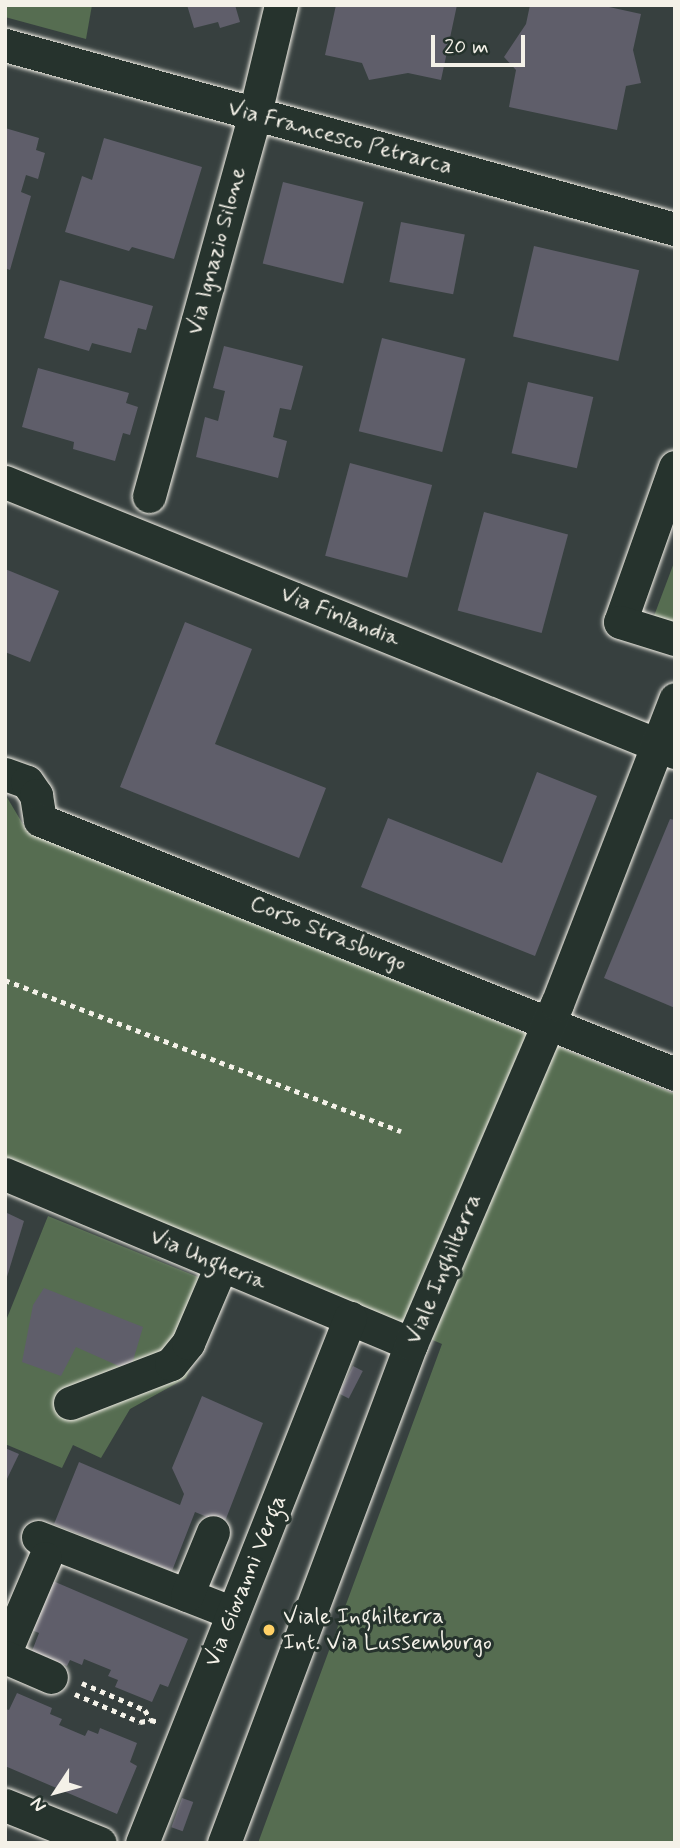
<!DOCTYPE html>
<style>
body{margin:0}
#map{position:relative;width:680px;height:1848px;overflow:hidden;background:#37403f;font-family:Mynerve,sans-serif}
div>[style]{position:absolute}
.green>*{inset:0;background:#566d51}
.building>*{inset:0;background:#5f5e6a;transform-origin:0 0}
.path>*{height:4.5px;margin-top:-2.25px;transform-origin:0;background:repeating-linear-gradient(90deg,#f4f1e8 0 5px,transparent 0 10px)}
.roads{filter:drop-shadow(0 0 2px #f4f1e8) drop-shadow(0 0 2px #f4f1e8)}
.minor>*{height:33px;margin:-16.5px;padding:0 16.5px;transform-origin:16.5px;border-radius:16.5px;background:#26332d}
.dots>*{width:19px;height:19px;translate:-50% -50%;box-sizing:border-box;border:4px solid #26332d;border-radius:50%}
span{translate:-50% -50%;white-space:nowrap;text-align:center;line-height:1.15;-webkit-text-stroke:6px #26332d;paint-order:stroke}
.street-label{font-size:23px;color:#f4f1e8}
.poi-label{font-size:23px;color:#f4f1e8}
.left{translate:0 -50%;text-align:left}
.frame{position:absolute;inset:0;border:7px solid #f4f1e8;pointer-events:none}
.north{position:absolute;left:21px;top:1757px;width:70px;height:70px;-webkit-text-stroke:5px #26332d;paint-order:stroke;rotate:234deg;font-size:19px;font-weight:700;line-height:28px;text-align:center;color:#f4f1e8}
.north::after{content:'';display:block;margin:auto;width:24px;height:32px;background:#f4f1e8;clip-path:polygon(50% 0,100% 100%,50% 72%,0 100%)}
.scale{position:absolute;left:431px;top:35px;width:94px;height:32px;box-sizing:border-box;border:4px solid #f4f1e8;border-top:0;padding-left:9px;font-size:21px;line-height:24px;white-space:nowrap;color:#f4f1e8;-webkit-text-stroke:5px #26332d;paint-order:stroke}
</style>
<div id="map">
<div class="green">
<div style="clip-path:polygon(5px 5px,92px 5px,86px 39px,5px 17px)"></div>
<div style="clip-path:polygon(675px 560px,675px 624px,654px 616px)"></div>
<div style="clip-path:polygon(5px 794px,27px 831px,675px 1094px,675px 1843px,258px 1843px,442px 1344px,5px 1159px)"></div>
<div style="clip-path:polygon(48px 1216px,225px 1288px,186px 1378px,130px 1409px,101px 1458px,73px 1445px,62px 1468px,5px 1444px,5px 1323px)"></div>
</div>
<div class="building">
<div style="clip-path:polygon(187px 5px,235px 5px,240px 22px,220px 28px,218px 22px,194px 28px)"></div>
<div style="clip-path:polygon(336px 5px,457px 5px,441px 80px,408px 73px,369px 80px,362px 63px,325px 55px)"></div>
<div style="clip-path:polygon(530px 5px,600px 5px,641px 14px,633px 50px,641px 83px,626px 86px,617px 130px,509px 107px,516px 70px,504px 57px,526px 24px)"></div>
<div style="clip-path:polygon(5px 128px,39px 138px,36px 150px,45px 153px,38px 179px,26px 175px,21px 192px,31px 196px,10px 270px,5px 268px)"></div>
<div style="clip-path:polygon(104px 138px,202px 167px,174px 259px,132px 247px,129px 251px,65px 232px,82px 176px,92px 180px)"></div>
<div style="left:283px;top:182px;width:83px;height:84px;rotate:14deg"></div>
<div style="left:401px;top:222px;width:65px;height:61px;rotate:11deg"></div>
<div style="left:534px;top:246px;width:108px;height:93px;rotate:13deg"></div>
<div style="clip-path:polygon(60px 280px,153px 306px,146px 330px,138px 328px,131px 353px,92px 343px,89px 351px,44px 338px)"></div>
<div style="left:382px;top:338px;width:86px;height:96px;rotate:14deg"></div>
<div style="clip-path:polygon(224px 346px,303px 366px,291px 410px,280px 408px,273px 437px,287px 441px,278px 478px,196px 457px,205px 417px,218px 421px,225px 391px,213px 388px)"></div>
<div style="clip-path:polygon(38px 368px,129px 393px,126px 403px,138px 407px,130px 435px,123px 433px,115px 461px,73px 449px,74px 442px,22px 427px)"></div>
<div style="left:528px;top:382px;width:67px;height:73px;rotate:13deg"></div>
<div style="left:350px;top:463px;width:85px;height:96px;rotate:15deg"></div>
<div style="left:484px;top:512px;width:87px;height:102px;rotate:15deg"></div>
<div style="clip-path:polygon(5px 569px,59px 591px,30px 662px,5px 652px)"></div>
<div style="clip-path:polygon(185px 622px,252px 649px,215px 744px,326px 788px,299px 858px,120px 787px)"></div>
<div style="clip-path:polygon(537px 772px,597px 796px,535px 956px,361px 887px,388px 818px,502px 863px)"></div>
<div style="clip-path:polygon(670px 819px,675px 820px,675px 1008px,604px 978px)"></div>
<div style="clip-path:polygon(5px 1212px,24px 1221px,6px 1280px,5px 1280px)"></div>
<div style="clip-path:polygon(44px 1288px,143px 1327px,130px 1371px,76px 1347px,61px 1376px,22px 1362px,33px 1305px)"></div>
<div style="left:353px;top:1366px;width:11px;height:31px;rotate:27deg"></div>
<div style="clip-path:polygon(202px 1396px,263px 1423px,224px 1524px,195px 1512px,172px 1571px,54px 1524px,79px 1462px,180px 1505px,184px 1494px,172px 1468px)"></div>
<div style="clip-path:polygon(5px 1448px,19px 1454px,5px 1483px)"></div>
<div style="clip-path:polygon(53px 1581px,188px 1639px,168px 1687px,160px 1684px,152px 1702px,115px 1687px,118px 1680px,108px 1676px,111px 1670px,84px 1659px,82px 1665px,70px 1660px,67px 1666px,32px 1651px,39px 1633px,32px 1630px)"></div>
<div style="clip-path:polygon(17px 1693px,52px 1708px,50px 1714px,62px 1719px,59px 1725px,85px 1736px,88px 1730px,98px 1734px,100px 1728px,137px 1743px,130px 1762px,137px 1766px,117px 1814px,5px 1766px,5px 1709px,9px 1710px)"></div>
<div style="left:182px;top:1798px;width:12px;height:31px;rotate:20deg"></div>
</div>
<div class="path">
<div style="left:5px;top:980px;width:424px;rotate:20.9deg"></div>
<div style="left:82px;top:1683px;width:69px;rotate:23.2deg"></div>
<div style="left:145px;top:1710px;width:12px;rotate:59deg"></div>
<div style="left:75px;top:1694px;width:71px;rotate:23.3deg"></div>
<div style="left:140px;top:1722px;width:11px;rotate:-10deg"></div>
<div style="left:151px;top:1720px;width:7px;rotate:16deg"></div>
</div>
<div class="roads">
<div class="minor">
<div style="left:5px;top:45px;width:695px;rotate:15.36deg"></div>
<div style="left:675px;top:467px;width:164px;rotate:109.5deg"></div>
<div style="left:620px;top:622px;width:58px;rotate:17.2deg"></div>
<div style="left:5px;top:482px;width:722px;rotate:21.95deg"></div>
<div style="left:149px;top:496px;width:402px;rotate:-74.5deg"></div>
<div style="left:256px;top:109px;width:107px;rotate:-76.5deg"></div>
<div style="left:5px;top:774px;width:23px;rotate:20deg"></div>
<div style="left:27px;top:782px;width:16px;rotate:55deg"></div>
<div style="left:36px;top:795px;width:25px;rotate:81deg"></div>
<div style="left:40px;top:820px;width:684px;rotate:21.8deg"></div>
<div style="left:5px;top:1174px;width:440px;rotate:22.7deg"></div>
<div style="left:70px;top:1403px;width:108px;rotate:-21.1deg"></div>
<div style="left:171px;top:1364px;width:27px;rotate:-51deg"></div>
<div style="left:188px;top:1343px;width:84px;rotate:-66.8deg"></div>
<div style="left:38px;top:1537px;width:209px;rotate:21.3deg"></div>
<div style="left:187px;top:1595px;width:68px;rotate:-67.6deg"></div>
<div style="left:5px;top:1652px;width:102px;rotate:-66.9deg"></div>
<div style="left:5px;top:1657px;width:50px;rotate:23.5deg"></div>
<div style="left:5px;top:1805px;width:102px;rotate:21.8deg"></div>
<div style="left:142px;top:1843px;width:565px;rotate:-68.39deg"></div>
<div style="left:224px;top:1843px;width:533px;rotate:-69.46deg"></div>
<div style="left:411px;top:1344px;width:370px;rotate:-66.8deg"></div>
<div style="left:557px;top:1004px;width:327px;rotate:-68.8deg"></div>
</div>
</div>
<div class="dots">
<div style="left:269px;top:1630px;background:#ffd166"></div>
</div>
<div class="street-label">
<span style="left:340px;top:138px;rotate:15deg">Via Francesco Petrarca</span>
<span style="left:217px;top:251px;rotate:-75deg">Via Ignazio Silone</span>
<span style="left:340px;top:617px;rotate:22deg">Via Finlandia</span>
<span style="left:328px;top:934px;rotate:22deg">Corso Strasburgo</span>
<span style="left:208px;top:1260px;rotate:23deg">Via Ungheria</span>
<span style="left:444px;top:1269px;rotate:-67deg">Viale Inghilterra</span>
<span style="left:246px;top:1581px;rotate:-68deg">Via Giovanni Verga</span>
</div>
<div class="poi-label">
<span class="left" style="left:283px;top:1630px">Viale Inghilterra<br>Int. Via Lussemburgo</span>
</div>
<div class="frame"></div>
<div class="north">N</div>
<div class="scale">20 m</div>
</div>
